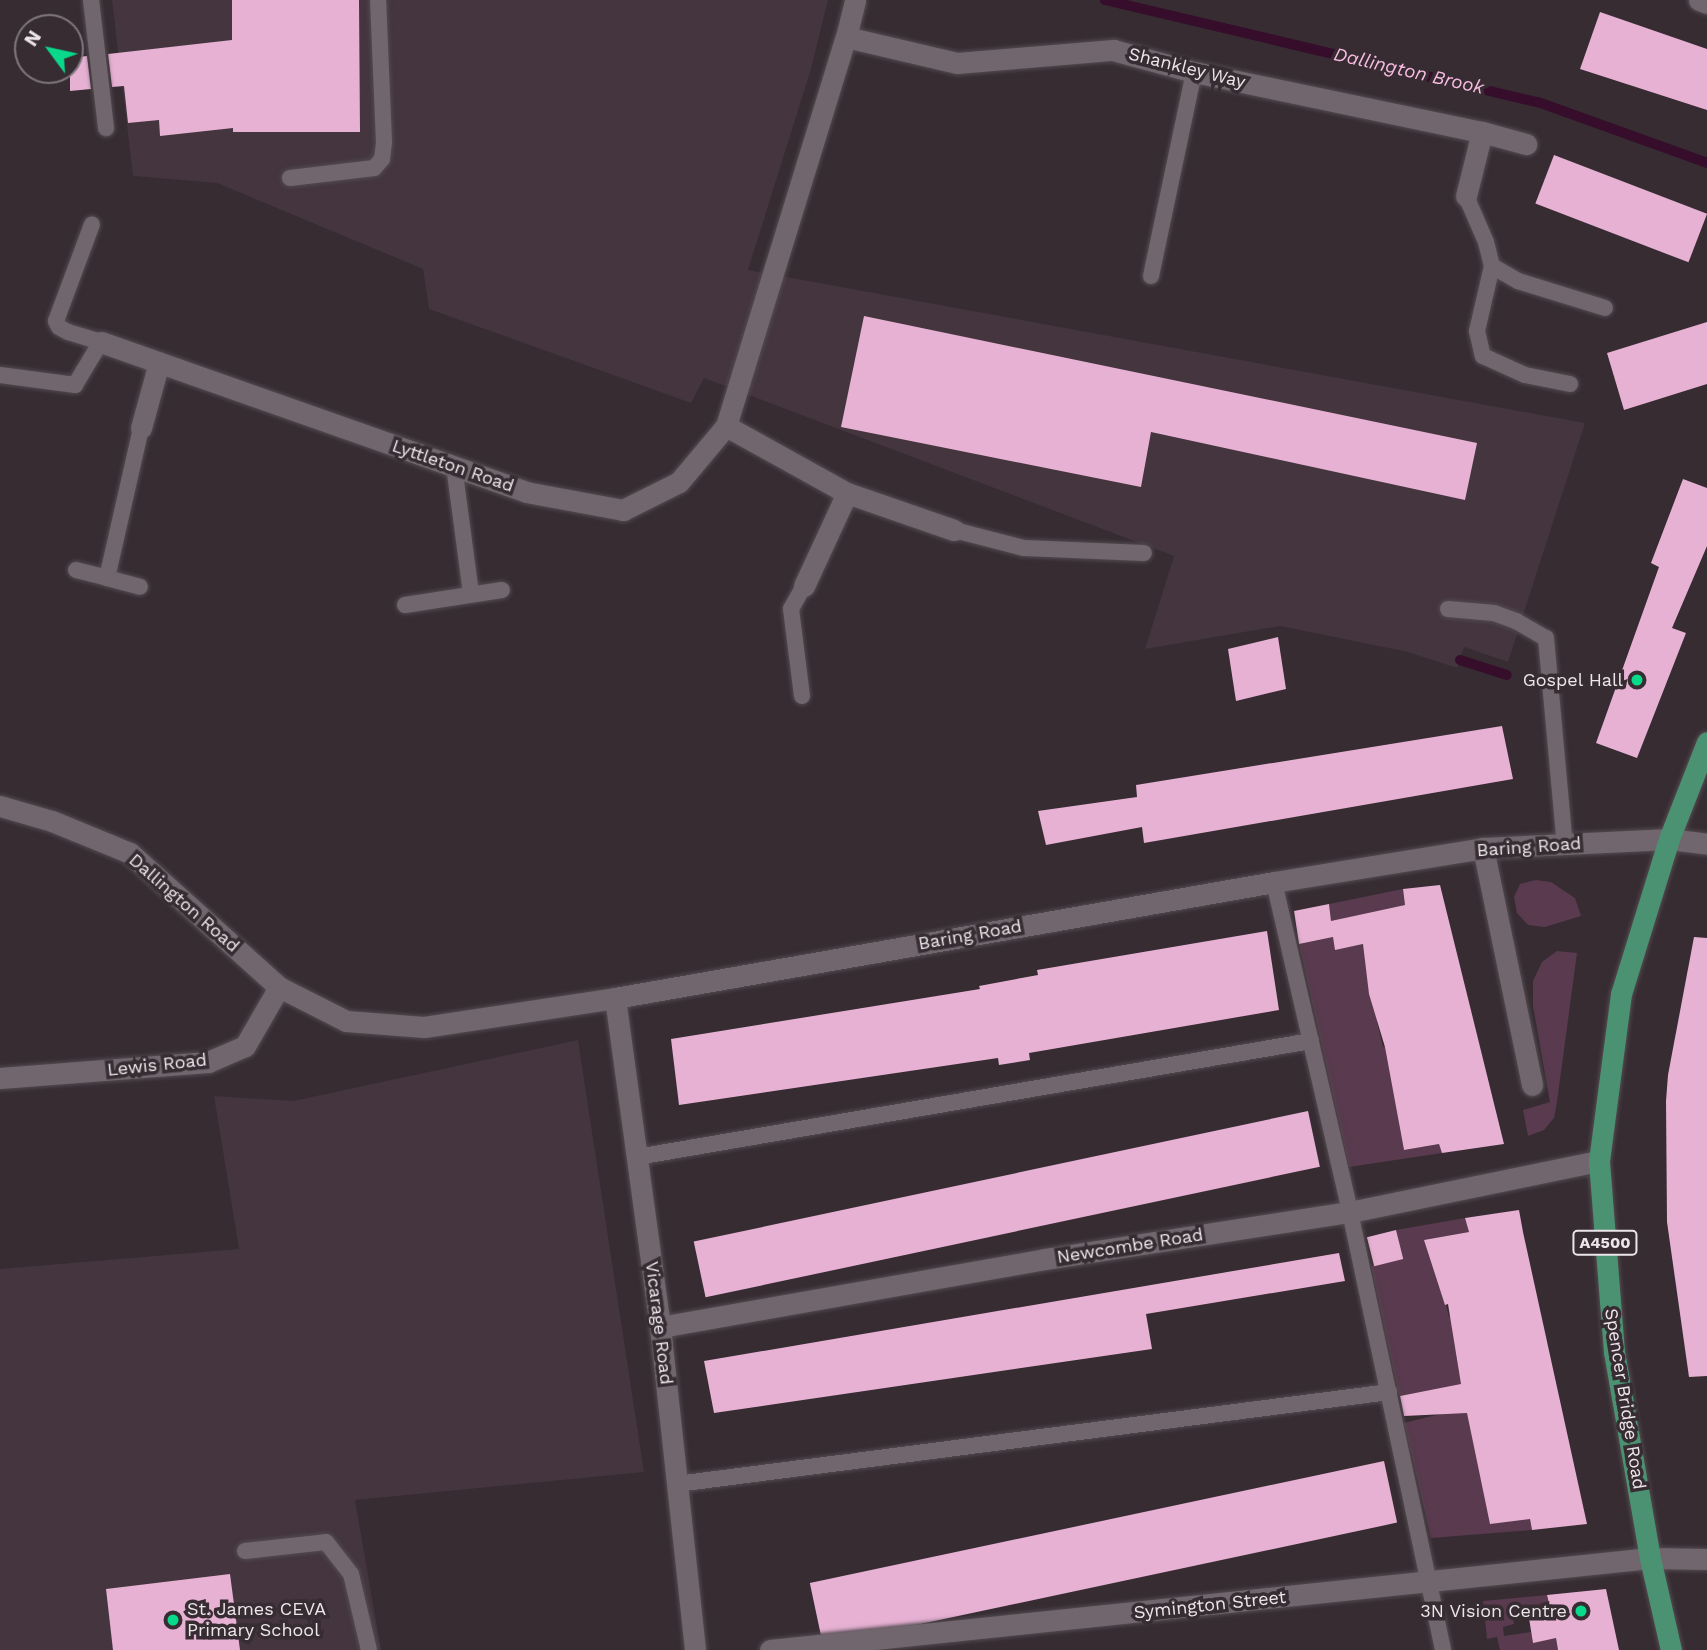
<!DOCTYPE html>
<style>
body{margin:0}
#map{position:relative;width:1707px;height:1650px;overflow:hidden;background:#362c32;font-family:"Work Sans",sans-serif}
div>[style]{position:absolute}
.built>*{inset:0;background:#44353e}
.green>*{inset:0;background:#593a4e}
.stream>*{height:10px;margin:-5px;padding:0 5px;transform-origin:5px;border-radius:5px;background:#360d2a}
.building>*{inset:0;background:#e7b1d4;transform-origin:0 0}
.roads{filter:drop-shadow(0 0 2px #534b50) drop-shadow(0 0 2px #534b50)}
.service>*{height:16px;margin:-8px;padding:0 8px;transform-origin:8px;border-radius:8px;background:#71666d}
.minor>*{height:21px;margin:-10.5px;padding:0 10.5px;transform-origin:10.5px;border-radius:10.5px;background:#71666d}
.primary>*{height:21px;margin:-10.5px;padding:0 10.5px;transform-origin:10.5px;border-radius:10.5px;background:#4b9272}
.dots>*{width:19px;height:19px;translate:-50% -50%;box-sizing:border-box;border:4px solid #362c32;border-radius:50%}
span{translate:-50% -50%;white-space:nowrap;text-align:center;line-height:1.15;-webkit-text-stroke:7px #362c32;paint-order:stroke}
.shield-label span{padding:2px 5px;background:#362c32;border:2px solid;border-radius:5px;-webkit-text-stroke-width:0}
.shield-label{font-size:16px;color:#ece6ea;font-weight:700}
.street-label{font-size:18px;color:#ece6ea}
.poi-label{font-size:18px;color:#ece6ea}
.right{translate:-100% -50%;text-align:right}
.left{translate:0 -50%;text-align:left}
.water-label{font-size:19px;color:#f7bae1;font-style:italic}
.north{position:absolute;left:14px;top:14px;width:70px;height:70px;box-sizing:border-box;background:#362c32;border:2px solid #7f767c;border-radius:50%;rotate:303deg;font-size:19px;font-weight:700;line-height:28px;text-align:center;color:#ece6ea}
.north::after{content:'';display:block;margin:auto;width:24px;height:32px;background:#08d98b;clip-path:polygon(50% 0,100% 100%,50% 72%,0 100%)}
</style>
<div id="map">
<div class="built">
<div style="clip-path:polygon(112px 0,828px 0,811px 69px,748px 270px,1585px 423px,1508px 662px,1464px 647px,1457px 668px,1408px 652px,1280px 626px,1145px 649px,1174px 556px,704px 378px,691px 403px,429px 309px,423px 269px,217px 183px,133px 176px)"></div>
<div style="clip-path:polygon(578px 1040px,644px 1472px,355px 1500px,381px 1650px,0 1650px,0 1269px,239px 1249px,214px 1096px,293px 1101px)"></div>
</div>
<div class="green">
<div style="clip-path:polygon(1536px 880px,1551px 882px,1575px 898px,1581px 916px,1545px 927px,1528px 925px,1517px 913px,1514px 897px,1520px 884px)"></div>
<div style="clip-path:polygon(1403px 889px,1405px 905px,1346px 918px,1336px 949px,1411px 936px,1377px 1022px,1383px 1047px,1431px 1037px,1434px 1116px,1399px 1124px,1404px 1150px,1439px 1144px,1442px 1153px,1349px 1167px,1299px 944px,1333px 937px,1329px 904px)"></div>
<div style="clip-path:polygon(1557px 951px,1577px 953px,1557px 1102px,1554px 1118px,1544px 1130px,1528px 1136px,1523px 1110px,1550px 1102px,1533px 1006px,1533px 981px,1542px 962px)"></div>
<div style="clip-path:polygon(1465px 1218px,1469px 1232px,1430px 1239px,1449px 1317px,1485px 1310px,1532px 1530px,1431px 1538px,1404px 1423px,1440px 1414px,1433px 1390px,1399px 1396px,1371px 1266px,1402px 1259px,1396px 1230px)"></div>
<div style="clip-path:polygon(1547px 1595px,1550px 1608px,1513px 1615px,1514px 1624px,1503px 1627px,1504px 1636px,1531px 1632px,1533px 1642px,1556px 1638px,1558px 1650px,1500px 1650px,1497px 1637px,1487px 1639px,1483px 1601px)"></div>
</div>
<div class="stream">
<div style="left:1105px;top:0;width:445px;rotate:13.3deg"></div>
<div style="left:1538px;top:102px;width:180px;rotate:19.8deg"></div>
<div style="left:1460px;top:660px;width:49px;rotate:17.7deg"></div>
</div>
<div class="building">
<div style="clip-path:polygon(232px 0,359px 0,360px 132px,233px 132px,233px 128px,160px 136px,159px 120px,128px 123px,124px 86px,112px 87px,108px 54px,232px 40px)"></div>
<div style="clip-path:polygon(1600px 12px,1707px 49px,1707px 110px,1580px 69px)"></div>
<div style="clip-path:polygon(87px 56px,91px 89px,70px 91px,70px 58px)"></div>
<div style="left:1554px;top:155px;width:164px;height:52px;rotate:21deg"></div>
<div style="clip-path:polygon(864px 316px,1477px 443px,1465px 500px,1151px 432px,1141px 487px,841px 427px)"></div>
<div style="clip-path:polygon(1707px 322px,1707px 384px,1624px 410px,1607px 353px)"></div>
<div style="clip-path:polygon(1683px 479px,1707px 488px,1707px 546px,1672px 628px,1686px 633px,1637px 758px,1596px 743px,1659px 567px,1651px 563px)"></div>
<div style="clip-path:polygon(1278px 637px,1286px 689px,1236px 701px,1228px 649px)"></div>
<div style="clip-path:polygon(1502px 726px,1513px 779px,1144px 843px,1142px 827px,1046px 845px,1038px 811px,1137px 797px,1136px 785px)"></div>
<div style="clip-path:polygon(1440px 885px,1504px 1144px,1442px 1153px,1439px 1144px,1404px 1150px,1385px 1047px,1369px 994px,1363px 944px,1335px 950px,1333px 937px,1299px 944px,1294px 911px,1329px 904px,1331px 921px,1405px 905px,1403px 889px)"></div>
<div style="clip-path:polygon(1267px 931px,1279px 1010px,1029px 1053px,1030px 1060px,999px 1065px,998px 1058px,679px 1105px,671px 1039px,980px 989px,979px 986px,1038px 975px,1037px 970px)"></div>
<div style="clip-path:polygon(1694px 937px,1707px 938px,1707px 1376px,1689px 1377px,1667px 1222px,1666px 1101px,1668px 1075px)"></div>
<div style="left:1308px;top:1111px;width:57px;height:628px;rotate:78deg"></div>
<div style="clip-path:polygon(1519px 1210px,1523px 1232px,1587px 1524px,1532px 1530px,1530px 1519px,1490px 1524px,1467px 1413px,1404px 1416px,1400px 1396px,1461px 1384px,1448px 1304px,1445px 1305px,1424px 1240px,1469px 1232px,1465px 1218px)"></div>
<div style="left:1396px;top:1230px;width:30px;height:30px;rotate:76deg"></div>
<div style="clip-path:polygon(1339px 1253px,1345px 1281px,1146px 1314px,1152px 1349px,714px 1413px,704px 1361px)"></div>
<div style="left:1384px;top:1461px;width:63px;height:587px;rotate:78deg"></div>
<div style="clip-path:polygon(230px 1574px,240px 1650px,113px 1650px,106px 1589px)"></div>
<div style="clip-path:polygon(1606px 1589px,1619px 1650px,1558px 1650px,1556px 1638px,1533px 1643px,1528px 1612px,1550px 1608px,1547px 1595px)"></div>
</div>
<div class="roads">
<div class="service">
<div style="left:91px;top:0;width:129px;rotate:83.3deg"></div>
<div style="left:290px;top:178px;width:85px;rotate:-6.8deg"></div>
<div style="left:374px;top:168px;width:12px;rotate:-48deg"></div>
<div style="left:382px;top:159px;width:17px;rotate:-83deg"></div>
<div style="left:384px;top:142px;width:142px;rotate:-92.4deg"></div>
<div style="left:1466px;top:196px;width:50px;rotate:66.5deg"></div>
<div style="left:1486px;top:242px;width:25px;rotate:76deg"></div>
<div style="left:1492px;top:266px;width:30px;rotate:30deg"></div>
<div style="left:1518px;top:281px;width:91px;rotate:17.2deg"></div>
<div style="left:1492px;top:266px;width:67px;rotate:103deg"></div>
<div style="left:1477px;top:331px;width:26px;rotate:77deg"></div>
<div style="left:1483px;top:356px;width:46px;rotate:24.3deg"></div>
<div style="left:1525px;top:375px;width:46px;rotate:11.3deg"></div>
<div style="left:1151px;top:276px;width:208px;rotate:-78.1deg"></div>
<div style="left:0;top:375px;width:76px;rotate:7.6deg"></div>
<div style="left:75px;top:385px;width:17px;rotate:-59deg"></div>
<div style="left:84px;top:370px;width:33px;rotate:-59deg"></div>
<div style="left:101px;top:342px;width:34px;rotate:-163deg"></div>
<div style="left:68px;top:332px;width:10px;rotate:-151deg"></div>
<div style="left:59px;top:327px;width:7px;rotate:-117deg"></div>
<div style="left:56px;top:321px;width:103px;rotate:-69.6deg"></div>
<div style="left:454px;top:466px;width:129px;rotate:82.4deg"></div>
<div style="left:954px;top:530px;width:72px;rotate:14.4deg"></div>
<div style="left:1024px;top:548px;width:120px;rotate:2.4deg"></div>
<div style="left:76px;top:570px;width:32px;rotate:14deg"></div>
<div style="left:107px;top:578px;width:154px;rotate:-77.2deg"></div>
<div style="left:107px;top:578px;width:34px;rotate:15deg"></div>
<div style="left:405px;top:605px;width:98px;rotate:-8.8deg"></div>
<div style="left:1448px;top:609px;width:46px;rotate:5deg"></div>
<div style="left:1494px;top:613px;width:23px;rotate:20deg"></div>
<div style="left:1516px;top:621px;width:34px;rotate:30deg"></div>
<div style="left:1546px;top:638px;width:208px;rotate:84.8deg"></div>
<div style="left:802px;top:696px;width:88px;rotate:-97.2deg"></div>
<div style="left:791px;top:609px;width:26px;rotate:-61deg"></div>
<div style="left:1274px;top:882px;width:339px;rotate:77deg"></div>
<div style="left:1350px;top:1212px;width:448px;rotate:78deg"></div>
<div style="left:637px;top:1157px;width:684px;rotate:-9.77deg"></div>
<div style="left:677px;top:1484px;width:718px;rotate:-7.36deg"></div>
<div style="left:245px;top:1551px;width:81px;rotate:-6.3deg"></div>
<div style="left:326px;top:1542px;width:41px;rotate:52deg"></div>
<div style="left:351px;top:1574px;width:78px;rotate:76.7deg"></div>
</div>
<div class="minor">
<div style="left:1699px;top:0;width:9px;rotate:21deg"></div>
<div style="left:846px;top:37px;width:114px;rotate:13.2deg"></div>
<div style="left:957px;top:63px;width:157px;rotate:-4.8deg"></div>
<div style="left:1113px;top:50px;width:84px;rotate:15.2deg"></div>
<div style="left:1194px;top:72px;width:294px;rotate:11.8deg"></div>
<div style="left:1482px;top:132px;width:46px;rotate:15.3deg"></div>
<div style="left:1466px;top:196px;width:66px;rotate:-76deg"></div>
<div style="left:101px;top:342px;width:451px;rotate:19.4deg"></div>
<div style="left:526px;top:492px;width:99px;rotate:10.5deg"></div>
<div style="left:623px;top:510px;width:63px;rotate:-26.6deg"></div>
<div style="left:679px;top:482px;width:73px;rotate:-50deg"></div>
<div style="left:726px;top:426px;width:407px;rotate:-72.9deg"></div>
<div style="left:846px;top:37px;width:38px;rotate:-76deg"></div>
<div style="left:726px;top:426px;width:138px;rotate:29deg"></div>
<div style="left:847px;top:493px;width:113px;rotate:19.1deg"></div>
<div style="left:141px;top:428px;width:68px;rotate:-74.7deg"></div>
<div style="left:804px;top:586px;width:102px;rotate:-65.2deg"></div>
<div style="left:0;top:806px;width:54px;rotate:16.1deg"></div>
<div style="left:52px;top:821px;width:84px;rotate:22.3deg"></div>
<div style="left:130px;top:853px;width:200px;rotate:42deg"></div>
<div style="left:279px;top:987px;width:75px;rotate:26.9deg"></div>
<div style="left:346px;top:1021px;width:78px;rotate:4.4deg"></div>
<div style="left:424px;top:1027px;width:193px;rotate:-8.6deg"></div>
<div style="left:615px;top:998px;width:669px;rotate:-9.98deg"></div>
<div style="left:1274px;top:882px;width:212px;rotate:-9.2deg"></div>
<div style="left:1483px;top:848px;width:186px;rotate:-2.8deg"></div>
<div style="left:1669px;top:839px;width:38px;rotate:7deg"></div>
<div style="left:1483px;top:848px;width:242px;rotate:78.3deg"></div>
<div style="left:615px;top:998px;width:332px;rotate:82.2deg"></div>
<div style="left:660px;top:1327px;width:325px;rotate:83.8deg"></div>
<div style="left:0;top:1078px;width:209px;rotate:-4.4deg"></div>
<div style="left:208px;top:1062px;width:40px;rotate:-23.4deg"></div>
<div style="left:245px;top:1046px;width:68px;rotate:-60deg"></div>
<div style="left:660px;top:1327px;width:391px;rotate:-10deg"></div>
<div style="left:1045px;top:1259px;width:309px;rotate:-8.8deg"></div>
<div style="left:1350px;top:1212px;width:254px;rotate:-11.6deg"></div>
<div style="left:770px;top:1650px;width:885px;rotate:-5.97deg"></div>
<div style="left:1650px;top:1558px;width:57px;rotate:1deg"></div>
</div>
<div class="primary">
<div style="left:1671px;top:1650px;width:94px;rotate:-102.9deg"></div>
<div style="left:1650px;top:1558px;width:209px;rotate:-99.9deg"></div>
<div style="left:1614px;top:1352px;width:192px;rotate:-94.5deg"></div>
<div style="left:1599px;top:1161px;width:168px;rotate:-82.5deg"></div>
<div style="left:1621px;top:994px;width:162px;rotate:-72.8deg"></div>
<div style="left:1669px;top:839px;width:104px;rotate:-68.6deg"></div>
</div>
</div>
<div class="dots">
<div style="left:1637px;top:680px;background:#08d98b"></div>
<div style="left:1581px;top:1611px;background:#08d98b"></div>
<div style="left:173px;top:1620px;background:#08d98b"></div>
</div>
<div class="shield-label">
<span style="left:1605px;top:1243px">A4500</span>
</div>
<div class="street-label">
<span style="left:1187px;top:68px;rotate:14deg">Shankley Way</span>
<span style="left:453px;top:466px;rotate:19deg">Lyttleton Road</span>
<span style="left:1529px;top:847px;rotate:-4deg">Baring Road</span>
<span style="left:184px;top:903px;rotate:41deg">Dallington Road</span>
<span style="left:970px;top:935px;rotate:-10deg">Baring Road</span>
<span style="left:157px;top:1065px;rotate:-6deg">Lewis Road</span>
<span style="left:1130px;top:1246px;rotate:-9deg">Newcombe Road</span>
<span style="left:659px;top:1323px;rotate:83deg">Vicarage Road</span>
<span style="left:1625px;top:1399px;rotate:81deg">Spencer Bridge Road</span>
<span style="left:1210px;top:1605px;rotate:-6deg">Symington Street</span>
</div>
<div class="poi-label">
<span class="right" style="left:1623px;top:680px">Gospel Hall</span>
<span class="left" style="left:187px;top:1620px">St. James CEVA<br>Primary School</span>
<span class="right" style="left:1567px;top:1611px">3N Vision Centre</span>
</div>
<div class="water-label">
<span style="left:1409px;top:71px;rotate:13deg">Dallington Brook</span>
</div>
<div class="north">N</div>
</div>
